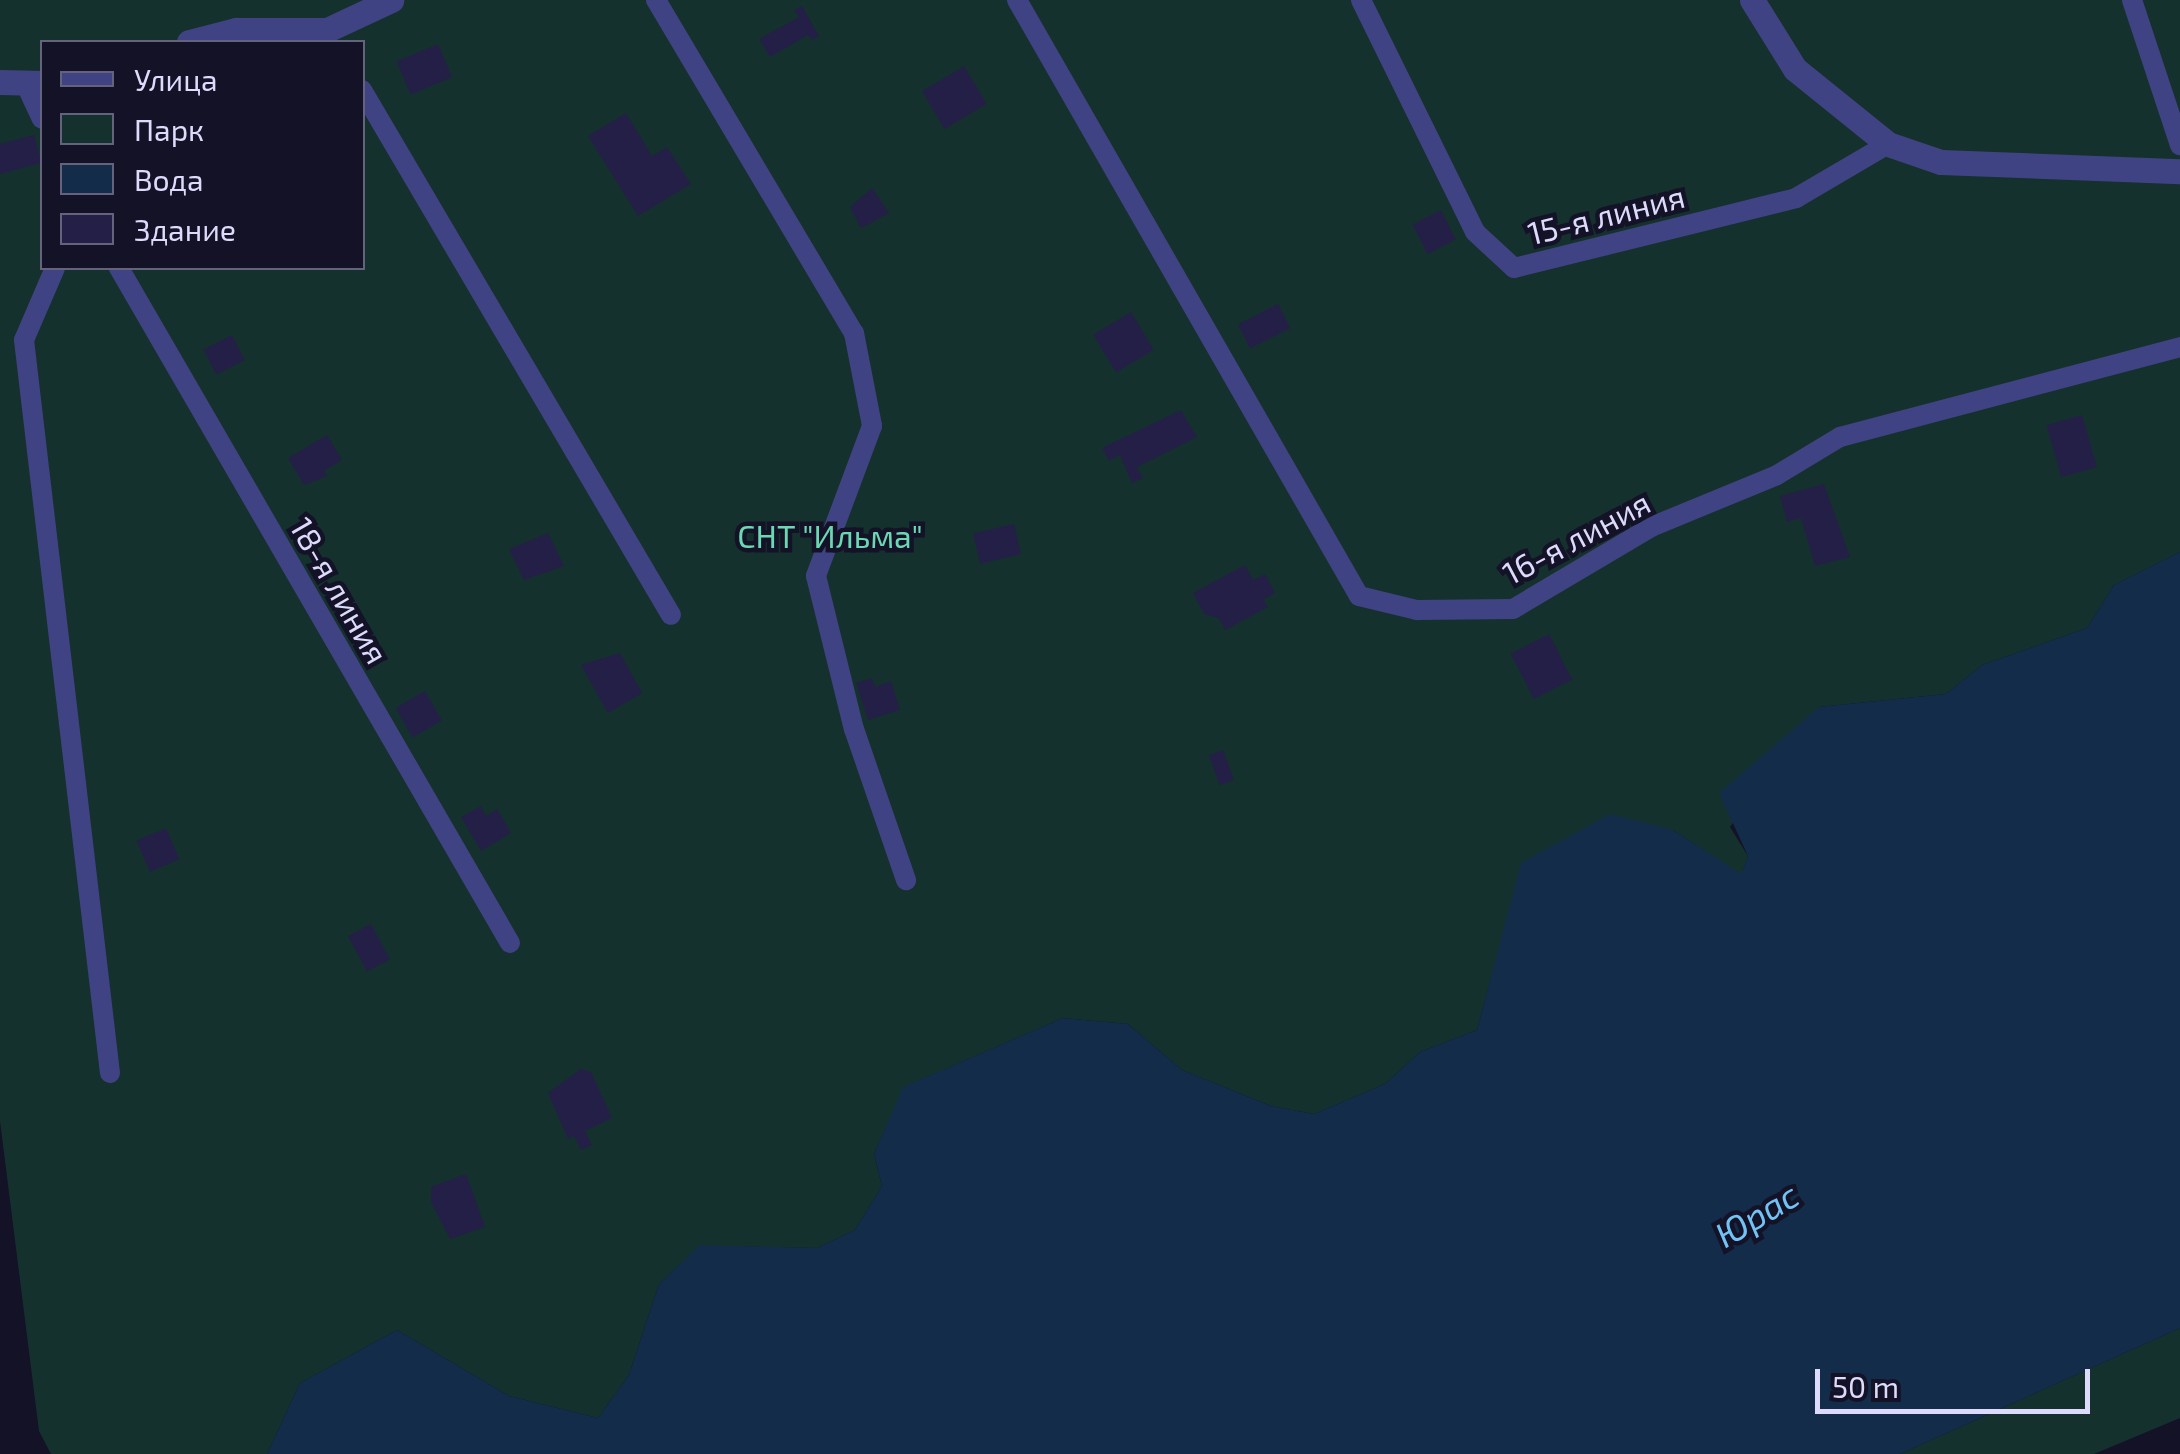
<!DOCTYPE html>
<meta charset="utf-8">
<style>
body{margin:0}
#map{position:relative;width:2180px;height:1454px;overflow:hidden;background:#141227;font-family:"Exo 2",sans-serif}
div>[style]{position:absolute}
.green>*{inset:0;background:#15312e}
.water>*{inset:0;background:#132c4a}
.building>*{inset:0;background:#241f47;transform-origin:0 0}
.lane>*{height:20px;margin:-10px;padding:0 10px;transform-origin:10px;border-radius:10px;background:#404383}
.street>*{height:25px;margin:-12.5px;padding:0 12.5px;transform-origin:12.5px;border-radius:12.5px;background:#404383}
span{translate:-50% -50%;white-space:nowrap;text-align:center;line-height:1.15;-webkit-text-stroke:9px #141227;paint-order:stroke}
.street-label{font-size:32px;color:#dcdbfc}
.park-label{font-size:32px;color:#6bd8b4}
.water-label{font-size:35px;color:#71c2f5;font-style:italic}
.legend{position:absolute;left:40px;top:40px;width:325px;height:230px;box-sizing:border-box;background:#141227;border:2px solid #64627c;margin:0;padding:12px 18px;list-style:none;font-size:30px;color:#dcdbfc}
.legend li{display:flex;align-items:center;gap:20px;height:50px}
.legend b{width:50px;border:2px solid #64627c}
.scale{position:absolute;left:1815px;top:1369px;width:275px;height:45px;box-sizing:border-box;border:5px solid #dcdbfc;border-top:0;padding-left:12px;font-size:30px;line-height:35px;white-space:nowrap;color:#dcdbfc;-webkit-text-stroke:8px #141227;paint-order:stroke}
</style>
<div id="map">
<div class="green">
<div style="clip-path:polygon(evenodd,0 0,2180px 0,2180px 552px,2114px 585px,2087px 628px,1982px 665px,1946px 694px,1819px 707px,1730px 827px,1748px 856px,1741px 875px,1673px 830px,1522px 863px,1477px 1030px,1420px 1052px,1385px 1084px,1314px 1114px,1271px 1106px,1182px 1070px,1128px 1024px,1063px 1018px,904px 1087px,874px 1154px,882px 1186px,855px 1230px,817px 1248px,700px 1246px,659px 1284px,629px 1375px,598px 1418px,509px 1396px,397px 1330px,300px 1383px,267px 1454px,51px 1454px,39px 1431px,0 1121px,0 0,42px 42px,362px 42px,362px 268px,42px 268px,42px 42px)"></div>
<div style="clip-path:polygon(2180px 1328px,2180px 1418px,2094px 1454px,1900px 1454px)"></div>
</div>
<div class="water">
<div style="clip-path:polygon(2180px 552px,2180px 1328px,1900px 1454px,267px 1454px,300px 1383px,397px 1330px,509px 1396px,598px 1418px,629px 1375px,659px 1284px,700px 1245px,817px 1248px,855px 1230px,882px 1186px,874px 1154px,903px 1087px,1063px 1018px,1128px 1024px,1182px 1070px,1271px 1106px,1314px 1114px,1385px 1084px,1420px 1052px,1477px 1030px,1521px 863px,1610px 814px,1673px 830px,1741px 874px,1748px 856px,1719px 793px,1819px 707px,1946px 694px,1982px 665px,2087px 628px,2114px 585px)"></div>
</div>
<div class="building">
<div style="clip-path:polygon(802px 6px,819px 36px,812px 40px,808px 35px,770px 57px,759px 39px,799px 17px,794px 10px)"></div>
<div style="left:438px;top:44px;width:36px;height:45px;rotate:67deg"></div>
<div style="left:964px;top:66px;width:44px;height:49px;rotate:59deg"></div>
<div style="clip-path:polygon(626px 113px,652px 156px,667px 147px,691px 184px,638px 216px,588px 136px)"></div>
<div style="clip-path:polygon(34px 135px,41px 163px,0 174px,0 144px)"></div>
<div style="clip-path:polygon(872px 188px,889px 213px,861px 228px,850px 207px)"></div>
<div style="left:1441px;top:210px;width:33px;height:32px;rotate:63deg"></div>
<div style="left:1278px;top:304px;width:27px;height:45px;rotate:63deg"></div>
<div style="left:1131px;top:312px;width:44px;height:44px;rotate:59deg"></div>
<div style="left:232px;top:335px;width:28px;height:32px;rotate:63deg"></div>
<div style="clip-path:polygon(1181px 410px,1197px 437px,1137px 467px,1143px 478px,1132px 483px,1120px 455px,1109px 461px,1102px 448px)"></div>
<div style="left:2082px;top:415px;width:54px;height:37px;rotate:74deg"></div>
<div style="clip-path:polygon(327px 435px,342px 460px,324px 471px,327px 476px,304px 485px,288px 458px)"></div>
<div style="clip-path:polygon(1824px 484px,1850px 557px,1815px 566px,1801px 518px,1787px 522px,1780px 496px)"></div>
<div style="left:1014px;top:524px;width:31px;height:42px;rotate:77deg"></div>
<div style="clip-path:polygon(548px 533px,564px 566px,524px 580px,509px 549px)"></div>
<div style="clip-path:polygon(1245px 565px,1253px 580px,1265px 574px,1275px 593px,1263px 600px,1268px 607px,1225px 630px,1219px 618px,1204px 614px,1193px 593px)"></div>
<div style="left:1549px;top:634px;width:51px;height:43px;rotate:63deg"></div>
<div style="clip-path:polygon(620px 653px,642px 693px,608px 713px,581px 665px)"></div>
<div style="clip-path:polygon(872px 678px,875px 687px,891px 681px,900px 710px,868px 720px,856px 683px)"></div>
<div style="left:425px;top:691px;width:34px;height:34px;rotate:60deg"></div>
<div style="left:1223px;top:750px;width:32px;height:15px;rotate:70deg"></div>
<div style="clip-path:polygon(481px 806px,486px 816px,497px 809px,511px 833px,481px 851px,461px 817px)"></div>
<div style="left:166px;top:828px;width:34px;height:32px;rotate:67deg"></div>
<div style="left:371px;top:924px;width:40px;height:26px;rotate:62deg"></div>
<div style="clip-path:polygon(581px 1069px,591px 1072px,612px 1118px,585px 1131px,592px 1145px,581px 1150px,574px 1136px,568px 1139px,548px 1093px)"></div>
<div style="clip-path:polygon(466px 1174px,485px 1227px,450px 1239px,431px 1202px,431px 1187px)"></div>
</div>
<div class="lane">
<div style="left:656px;top:0;width:387px;rotate:59.3deg"></div>
<div style="left:854px;top:333px;width:95px;rotate:79deg"></div>
<div style="left:872px;top:426px;width:160px;rotate:110.5deg"></div>
<div style="left:816px;top:576px;width:158px;rotate:76.1deg"></div>
<div style="left:854px;top:729px;width:160px;rotate:71deg"></div>
<div style="left:1017px;top:0;width:687px;rotate:60.15deg"></div>
<div style="left:1359px;top:596px;width:60px;rotate:13.6deg"></div>
<div style="left:1417px;top:610px;width:96px;rotate:-0.6deg"></div>
<div style="left:1513px;top:609px;width:161px;rotate:-30.7deg"></div>
<div style="left:1651px;top:527px;width:136px;rotate:-22.4deg"></div>
<div style="left:1777px;top:475px;width:74px;rotate:-31.1deg"></div>
<div style="left:1840px;top:437px;width:352px;rotate:-14.8deg"></div>
<div style="left:1361px;top:0;width:258px;rotate:63.8deg"></div>
<div style="left:1475px;top:232px;width:53px;rotate:42.7deg"></div>
<div style="left:1514px;top:268px;width:291px;rotate:-13.9deg"></div>
<div style="left:1796px;top:198px;width:107px;rotate:-30.4deg"></div>
<div style="left:2132px;top:0;width:153px;rotate:71.7deg"></div>
<div style="left:27px;top:87px;width:35px;rotate:65deg"></div>
<div style="left:362px;top:90px;width:609px;rotate:59.52deg"></div>
<div style="left:55px;top:268px;width:78px;rotate:113.3deg"></div>
<div style="left:24px;top:340px;width:738px;rotate:83.31deg"></div>
<div style="left:119px;top:268px;width:780px;rotate:59.92deg"></div>
</div>
<div class="street">
<div style="left:1752px;top:0;width:81px;rotate:58.1deg"></div>
<div style="left:1795px;top:69px;width:119px;rotate:38.9deg"></div>
<div style="left:1888px;top:144px;width:56px;rotate:18.8deg"></div>
<div style="left:1941px;top:162px;width:239px;rotate:2.2deg"></div>
<div style="left:189px;top:42px;width:49px;rotate:-14.3deg"></div>
<div style="left:236px;top:30px;width:91px"></div>
<div style="left:327px;top:30px;width:71px;rotate:-25.1deg"></div>
<div style="left:0;top:82px;width:42px;rotate:1.4deg"></div>
</div>
<div class="street-label">
<span style="left:1606px;top:214px;rotate:-14deg">15-я линия</span>
<span style="left:1576px;top:537px;rotate:-28deg">16-я линия</span>
<span style="left:340px;top:590px;rotate:60deg">18-я линия</span>
</div>
<div class="park-label">
<span style="left:830px;top:535px">СНТ "Ильма"</span>
</div>
<div class="water-label">
<span style="left:1756px;top:1214px;rotate:-31deg">Юрас</span>
</div>
<ul class="legend">
<li><b style="height:12px;background:#404383"></b>Улица</li>
<li><b style="height:28px;background:#15312e"></b>Парк</li>
<li><b style="height:28px;background:#132c4a"></b>Вода</li>
<li><b style="height:28px;background:#241f47"></b>Здание</li>
</ul>
<div class="scale">50 m</div>
</div>
